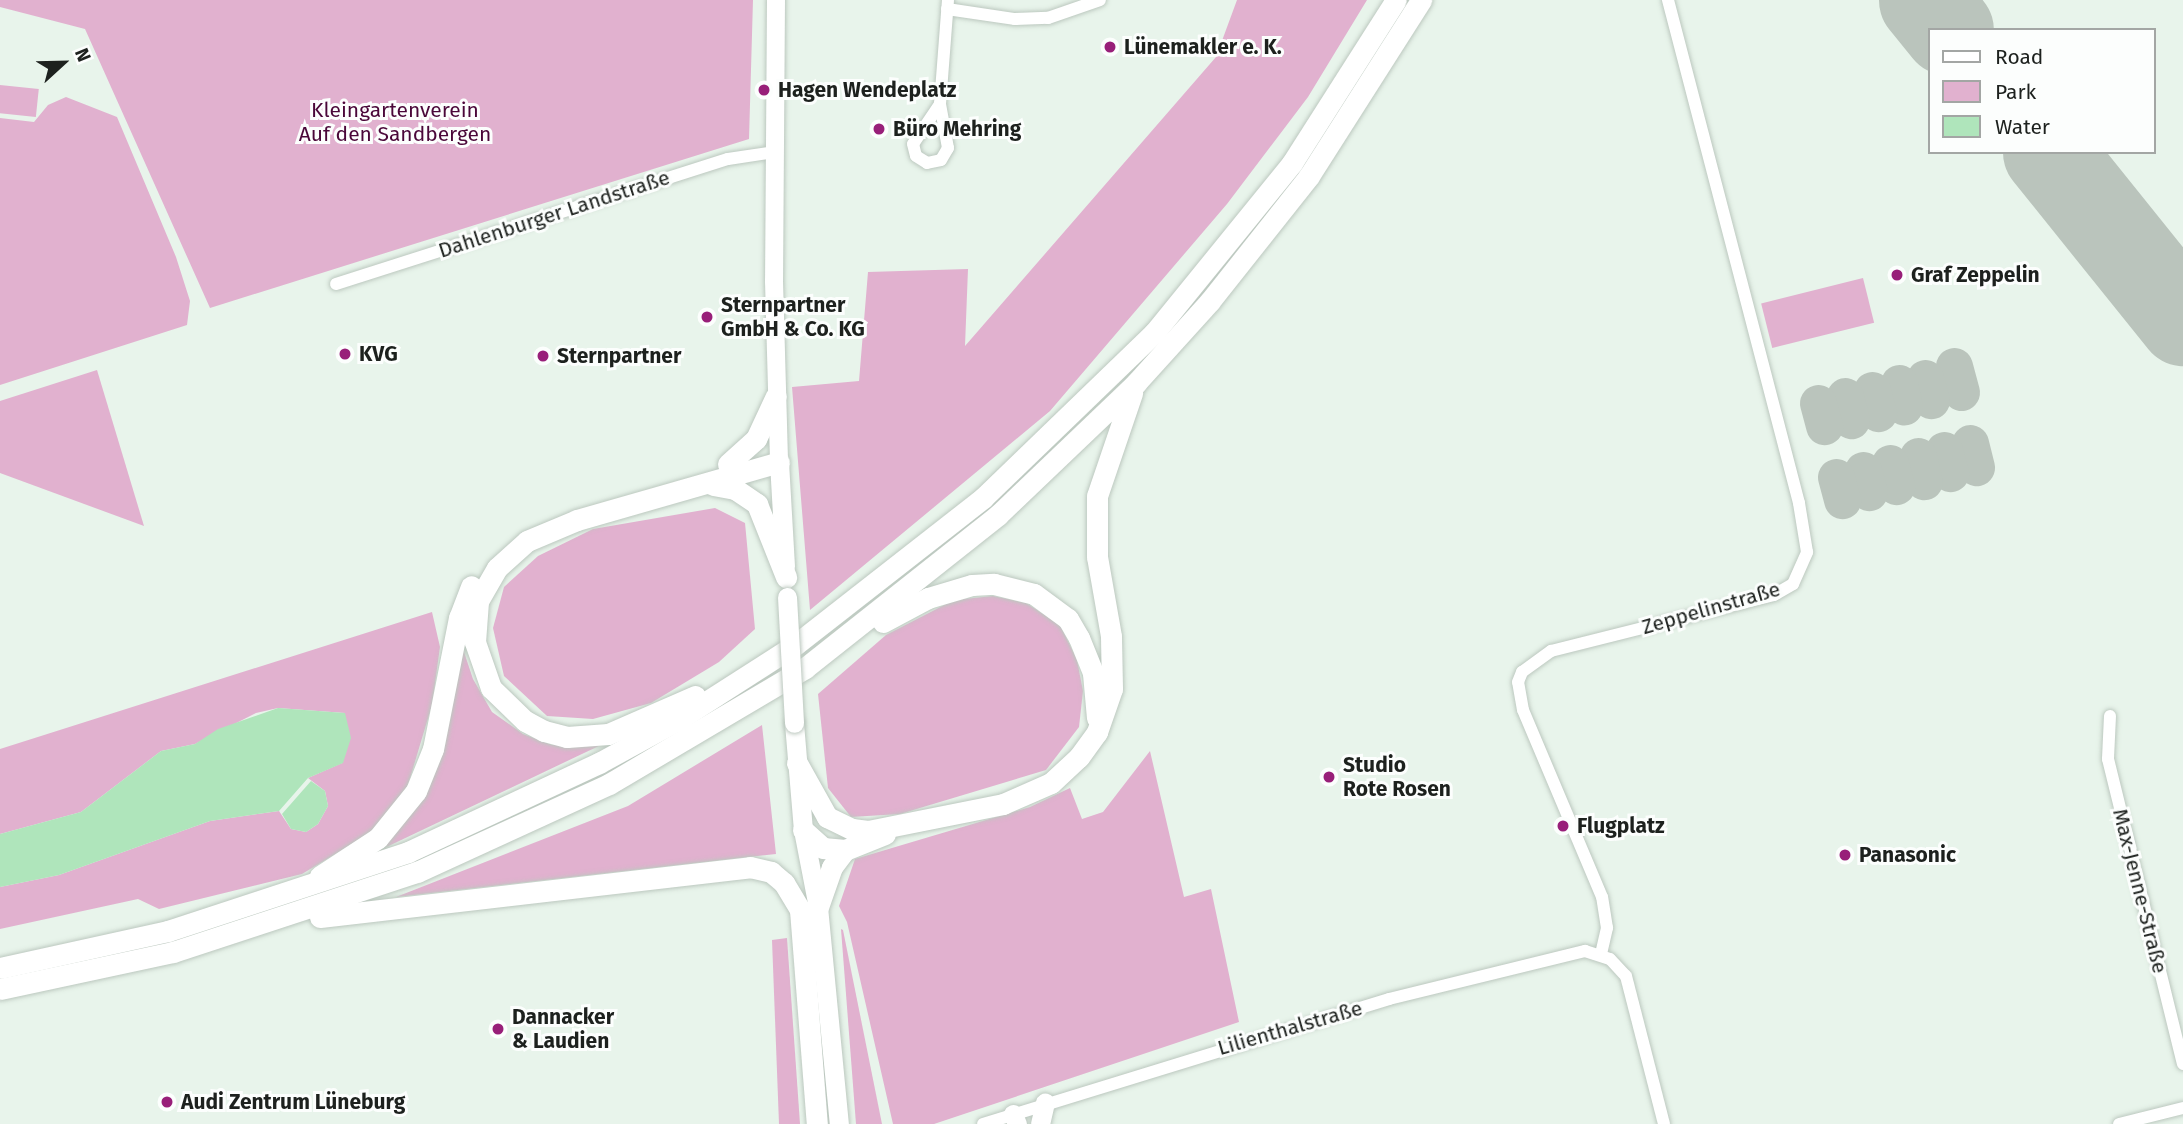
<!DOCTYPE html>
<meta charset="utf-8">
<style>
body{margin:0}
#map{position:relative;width:2183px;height:1124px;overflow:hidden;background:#e8f4eb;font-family:"Fira Sans",sans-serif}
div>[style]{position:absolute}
.green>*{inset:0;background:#e1b1cf;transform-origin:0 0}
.water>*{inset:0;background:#afe5bb}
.taxiway>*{height:37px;margin:-18.5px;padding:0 18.5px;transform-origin:18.5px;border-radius:18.5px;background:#bac4bc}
.runway>*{height:91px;margin:-45.5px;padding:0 45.5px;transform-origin:45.5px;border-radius:45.5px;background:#bac4bc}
.roads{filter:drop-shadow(0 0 2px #bcc8bf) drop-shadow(0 0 2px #bcc8bf)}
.minor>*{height:12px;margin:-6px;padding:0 6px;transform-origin:6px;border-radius:6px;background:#fff}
.secondary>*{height:18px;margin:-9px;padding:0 9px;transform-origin:9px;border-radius:9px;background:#fff}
.primary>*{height:19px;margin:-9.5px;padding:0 9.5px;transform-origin:9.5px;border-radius:9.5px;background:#fff}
.trunk>*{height:21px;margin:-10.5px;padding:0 10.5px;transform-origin:10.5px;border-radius:10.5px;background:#fff}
.bridges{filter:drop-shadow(0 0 2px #bcc8bf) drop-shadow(0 0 2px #bcc8bf)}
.primary-bridge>*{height:19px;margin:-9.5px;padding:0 9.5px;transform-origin:9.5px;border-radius:9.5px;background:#fff}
.dots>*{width:19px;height:19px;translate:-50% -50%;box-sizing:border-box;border:4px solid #fcfefd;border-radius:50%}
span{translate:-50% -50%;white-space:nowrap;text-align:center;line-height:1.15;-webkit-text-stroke:6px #fcfefd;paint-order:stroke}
.poi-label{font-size:21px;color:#1d211e;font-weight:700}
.left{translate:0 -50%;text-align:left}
.park-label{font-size:21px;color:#4a0739}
.street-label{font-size:21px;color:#1d211e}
.legend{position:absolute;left:1928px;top:28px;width:228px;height:126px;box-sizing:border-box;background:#fcfefd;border:2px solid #a3a6a4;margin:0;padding:9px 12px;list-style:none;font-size:21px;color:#1d211e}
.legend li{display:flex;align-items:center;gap:14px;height:35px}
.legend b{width:35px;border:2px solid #a3a6a4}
.north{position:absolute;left:28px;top:28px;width:70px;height:70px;-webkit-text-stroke:5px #fcfefd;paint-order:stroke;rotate:68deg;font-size:19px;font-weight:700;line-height:28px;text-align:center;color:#1d211e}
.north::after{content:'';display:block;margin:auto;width:24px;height:32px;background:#1d211e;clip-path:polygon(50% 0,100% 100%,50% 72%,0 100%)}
</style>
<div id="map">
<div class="green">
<div style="clip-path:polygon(0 0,753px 0,749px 139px,210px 308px,85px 29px,0 7px)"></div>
<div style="clip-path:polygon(1237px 0,1367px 0,1308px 97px,1227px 204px,1050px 411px,810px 610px,792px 387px,859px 381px,868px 272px,968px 269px,965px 346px,1216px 57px)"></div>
<div style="left:0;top:85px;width:39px;height:28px;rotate:6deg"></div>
<div style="clip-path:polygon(66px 97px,117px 117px,176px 257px,190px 301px,187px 325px,0 385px,0 118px,34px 122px,48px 105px)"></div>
<div style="left:1863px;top:278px;width:46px;height:105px;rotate:76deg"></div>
<div style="clip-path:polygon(97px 370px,144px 526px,0 473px,0 401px)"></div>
<div style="clip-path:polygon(715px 508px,745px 523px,755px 629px,719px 662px,651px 703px,593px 719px,547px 716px,504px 676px,493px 628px,504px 587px,538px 556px,593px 529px)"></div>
<div style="clip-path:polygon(993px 596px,1026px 603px,1060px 625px,1077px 660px,1083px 691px,1079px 727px,1046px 770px,900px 814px,851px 817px,828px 788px,818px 694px,886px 635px,954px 600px)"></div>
<div style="clip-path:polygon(432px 612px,440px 647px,432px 705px,408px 785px,372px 832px,302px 874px,159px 909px,138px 899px,0 929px,0 887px,59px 875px,210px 821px,279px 811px,291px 829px,306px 832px,318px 824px,328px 806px,325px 791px,308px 778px,342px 763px,345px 713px,278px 708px,256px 713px,195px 744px,161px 751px,81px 812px,0 834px,0 749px)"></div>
<div style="clip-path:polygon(462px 646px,473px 679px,492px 712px,523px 734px,552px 745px,603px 744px,376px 852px,423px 798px,443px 752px)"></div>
<div style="clip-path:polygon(762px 725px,776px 854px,396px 897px,628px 806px)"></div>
<div style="clip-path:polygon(1150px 751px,1184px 897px,1211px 889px,1239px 1022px,934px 1124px,893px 1124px,847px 922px,839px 906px,855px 859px,1030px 807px,1070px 788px,1082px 819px,1103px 812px)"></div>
<div style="clip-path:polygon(841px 929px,843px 930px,882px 1124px,856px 1124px)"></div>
<div style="clip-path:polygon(787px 938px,800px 1124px,779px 1124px,772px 940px)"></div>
</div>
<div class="water">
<div style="clip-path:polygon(278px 708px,345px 713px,351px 738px,343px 763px,308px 778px,279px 811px,210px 821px,59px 875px,0 887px,0 834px,81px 812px,161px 751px,195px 744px,218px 729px)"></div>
<div style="clip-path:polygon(311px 781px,325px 791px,328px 806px,318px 824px,306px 832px,291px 829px,282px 814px)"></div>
</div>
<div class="taxiway">
<div style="left:1954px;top:366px;width:27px;rotate:75deg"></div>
<div style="left:1925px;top:378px;width:23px;rotate:75deg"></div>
<div style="left:1899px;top:383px;width:24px;rotate:78deg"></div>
<div style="left:1872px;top:390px;width:24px;rotate:75deg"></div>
<div style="left:1845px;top:396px;width:25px;rotate:76deg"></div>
<div style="left:1818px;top:403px;width:24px;rotate:75deg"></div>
<div style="left:1970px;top:443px;width:25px;rotate:76deg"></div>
<div style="left:1944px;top:450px;width:24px;rotate:75deg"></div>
<div style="left:1918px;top:456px;width:26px;rotate:77deg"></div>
<div style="left:1890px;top:463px;width:24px;rotate:75deg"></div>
<div style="left:1863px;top:470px;width:23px;rotate:75deg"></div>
<div style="left:1836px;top:477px;width:24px;rotate:75deg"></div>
</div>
<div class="runway">
<div style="left:1924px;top:0;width:38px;rotate:51deg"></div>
<div style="left:2048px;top:152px;width:216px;rotate:51.2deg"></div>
</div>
<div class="roads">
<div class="minor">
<div style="left:947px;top:9px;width:69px;rotate:8.4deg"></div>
<div style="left:1015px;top:19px;width:33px;rotate:-2deg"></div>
<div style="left:1048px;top:18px;width:55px;rotate:-19.1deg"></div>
<div style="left:940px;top:104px;width:48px;rotate:124deg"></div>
<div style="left:913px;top:144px;width:12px;rotate:76deg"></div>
<div style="left:916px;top:156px;width:13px;rotate:32deg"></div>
<div style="left:927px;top:163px;width:14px;rotate:-12deg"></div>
<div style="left:941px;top:160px;width:14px;rotate:-60deg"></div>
<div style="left:948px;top:148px;width:45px;rotate:-100.3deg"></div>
<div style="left:940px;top:104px;width:104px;rotate:-85.6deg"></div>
<div style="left:336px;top:284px;width:411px;rotate:-17.7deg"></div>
<div style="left:728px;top:159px;width:48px;rotate:-8.5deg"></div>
<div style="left:2110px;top:716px;width:43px;rotate:92.7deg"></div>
<div style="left:2108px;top:759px;width:314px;rotate:76.2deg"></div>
<div style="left:1601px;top:954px;width:27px;rotate:-77deg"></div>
<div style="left:1607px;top:928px;width:31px;rotate:-99deg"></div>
<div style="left:1602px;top:897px;width:203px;rotate:-112.9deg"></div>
<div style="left:1523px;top:710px;width:28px;rotate:-100deg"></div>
<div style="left:1518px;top:682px;width:11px;rotate:-68deg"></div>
<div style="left:1522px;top:672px;width:36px;rotate:-36deg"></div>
<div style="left:1551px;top:651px;width:230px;rotate:-14.1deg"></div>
<div style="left:1774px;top:595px;width:22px;rotate:-30deg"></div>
<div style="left:1793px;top:584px;width:35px;rotate:-66deg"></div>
<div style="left:1807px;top:552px;width:50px;rotate:-99.3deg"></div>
<div style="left:1799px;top:503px;width:520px;rotate:-104.6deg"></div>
<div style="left:983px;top:1124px;width:425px;rotate:-17.1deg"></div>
<div style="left:1389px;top:999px;width:202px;rotate:-13.8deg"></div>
<div style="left:1585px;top:951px;width:26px;rotate:18deg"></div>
<div style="left:1610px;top:959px;width:23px;rotate:47deg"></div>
<div style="left:1626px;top:976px;width:153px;rotate:75.6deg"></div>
<div style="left:2119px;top:1124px;width:66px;rotate:-14deg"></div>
</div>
<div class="secondary">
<div style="left:776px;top:0;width:281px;rotate:90.4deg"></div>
<div style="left:774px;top:281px;width:181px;rotate:88.4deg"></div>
</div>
<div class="primary">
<div style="left:779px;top:462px;width:104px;rotate:86.7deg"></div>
<div style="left:794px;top:723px;width:107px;rotate:85.2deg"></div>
<div style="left:803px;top:830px;width:78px;rotate:79deg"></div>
<div style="left:818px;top:907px;width:218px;rotate:84.5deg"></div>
<div style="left:1013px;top:1114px;width:11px;rotate:68deg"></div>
<div style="left:1040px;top:1124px;width:22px;rotate:-77deg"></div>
</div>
<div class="trunk">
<div style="left:728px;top:464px;width:38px;rotate:-42deg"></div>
<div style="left:756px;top:439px;width:47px;rotate:-65.1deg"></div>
<div style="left:713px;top:485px;width:22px;rotate:10deg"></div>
<div style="left:735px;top:489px;width:27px;rotate:34deg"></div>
<div style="left:757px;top:504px;width:79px;rotate:68.3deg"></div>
<div style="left:883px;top:622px;width:51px;rotate:-28.1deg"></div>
<div style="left:928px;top:598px;width:46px;rotate:-16.5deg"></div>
<div style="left:972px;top:585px;width:22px;rotate:-3deg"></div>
<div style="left:994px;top:584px;width:41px;rotate:14deg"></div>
<div style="left:1034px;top:594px;width:42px;rotate:36.3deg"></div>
<div style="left:1068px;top:619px;width:22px;rotate:60deg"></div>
<div style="left:1079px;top:638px;width:38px;rotate:68deg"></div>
<div style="left:1093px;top:673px;width:45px;rotate:84.9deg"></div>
<div style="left:695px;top:696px;width:95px;rotate:156.4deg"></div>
<div style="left:608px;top:734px;width:41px;rotate:175.8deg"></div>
<div style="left:567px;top:737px;width:24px;rotate:-165deg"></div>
<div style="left:544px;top:731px;width:21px;rotate:-152deg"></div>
<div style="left:525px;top:721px;width:47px;rotate:-135.9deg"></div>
<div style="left:491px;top:688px;width:49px;rotate:-109.2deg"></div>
<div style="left:475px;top:642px;width:41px;rotate:-85.8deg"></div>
<div style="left:478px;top:601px;width:38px;rotate:-60deg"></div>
<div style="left:497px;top:568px;width:40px;rotate:-42deg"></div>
<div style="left:527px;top:541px;width:54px;rotate:-22.8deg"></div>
<div style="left:577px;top:520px;width:210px;rotate:-16deg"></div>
<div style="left:797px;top:763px;width:62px;rotate:60.9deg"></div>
<div style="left:827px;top:817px;width:28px;rotate:26deg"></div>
<div style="left:852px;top:829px;width:16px;rotate:7deg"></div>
<div style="left:868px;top:831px;width:138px;rotate:-11.3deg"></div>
<div style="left:1003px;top:804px;width:52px;rotate:-23.6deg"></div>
<div style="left:1051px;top:783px;width:38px;rotate:-43deg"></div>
<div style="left:1079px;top:757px;width:31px;rotate:-54deg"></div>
<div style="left:1097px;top:732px;width:46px;rotate:-70.8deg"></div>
<div style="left:1112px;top:689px;width:53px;rotate:-91.1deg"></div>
<div style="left:1111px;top:636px;width:80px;rotate:-100deg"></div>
<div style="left:1097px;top:557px;width:61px;rotate:-90deg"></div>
<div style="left:1097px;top:496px;width:109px;rotate:-71.2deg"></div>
<div style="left:803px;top:830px;width:27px;rotate:42deg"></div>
<div style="left:823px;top:848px;width:22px;rotate:5deg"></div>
<div style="left:845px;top:850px;width:43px;rotate:-21.8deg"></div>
<div style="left:320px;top:876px;width:69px;rotate:-33.2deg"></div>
<div style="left:378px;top:838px;width:60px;rotate:-51deg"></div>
<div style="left:416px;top:791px;width:45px;rotate:-68deg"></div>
<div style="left:433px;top:749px;width:134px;rotate:-78.8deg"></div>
<div style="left:459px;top:618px;width:34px;rotate:-69deg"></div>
<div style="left:818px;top:907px;width:42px;rotate:-70.7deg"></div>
<div style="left:832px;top:867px;width:21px;rotate:-53deg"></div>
<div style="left:320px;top:917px;width:433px;rotate:-6.6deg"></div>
<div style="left:750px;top:867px;width:22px;rotate:13deg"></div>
<div style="left:771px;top:872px;width:17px;rotate:40deg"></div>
<div style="left:784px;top:883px;width:31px;rotate:59deg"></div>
<div style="left:800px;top:910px;width:215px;rotate:85.5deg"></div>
<div style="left:0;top:968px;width:172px;rotate:-12.4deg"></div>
<div style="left:168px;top:931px;width:253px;rotate:-18.2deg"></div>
<div style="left:408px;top:852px;width:211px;rotate:-25deg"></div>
<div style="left:599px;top:763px;width:90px;rotate:-28.6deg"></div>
<div style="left:678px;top:720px;width:139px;rotate:-32.7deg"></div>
<div style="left:795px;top:645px;width:239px;rotate:-38deg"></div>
<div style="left:983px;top:498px;width:238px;rotate:-44deg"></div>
<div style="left:1154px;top:333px;width:219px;rotate:-50.9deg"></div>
<div style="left:1292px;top:163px;width:193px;rotate:-57.5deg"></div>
<div style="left:0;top:989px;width:177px;rotate:-12.1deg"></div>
<div style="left:173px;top:952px;width:257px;rotate:-18.2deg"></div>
<div style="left:417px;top:872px;width:211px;rotate:-24.6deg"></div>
<div style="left:609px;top:784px;width:228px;rotate:-30.6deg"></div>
<div style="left:805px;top:668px;width:246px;rotate:-38.4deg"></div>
<div style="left:998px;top:515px;width:191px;rotate:-43.7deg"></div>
<div style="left:1136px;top:383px;width:110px;rotate:-47.9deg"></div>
<div style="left:1210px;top:301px;width:159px;rotate:-51.6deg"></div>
<div style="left:1309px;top:176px;width:209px;rotate:-57.5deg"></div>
</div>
</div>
<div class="bridges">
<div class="primary-bridge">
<div style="left:787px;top:597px;width:126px;rotate:86.8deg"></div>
</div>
</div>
<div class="dots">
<div style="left:1110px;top:47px;background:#981f79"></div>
<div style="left:764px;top:90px;background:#981f79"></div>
<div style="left:879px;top:129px;background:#981f79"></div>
<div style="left:1897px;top:275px;background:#981f79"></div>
<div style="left:707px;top:317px;background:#981f79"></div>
<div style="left:345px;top:354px;background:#981f79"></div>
<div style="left:543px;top:356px;background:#981f79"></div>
<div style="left:1329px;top:777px;background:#981f79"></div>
<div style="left:1563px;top:826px;background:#981f79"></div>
<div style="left:1845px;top:855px;background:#981f79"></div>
<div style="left:498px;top:1029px;background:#981f79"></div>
<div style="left:167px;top:1102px;background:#981f79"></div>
</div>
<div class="poi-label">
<span class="left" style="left:1124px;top:47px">Lünemakler e. K.</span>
<span class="left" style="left:778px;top:90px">Hagen Wendeplatz</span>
<span class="left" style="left:893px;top:129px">Büro Mehring</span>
<span class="left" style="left:1911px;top:275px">Graf Zeppelin</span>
<span class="left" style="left:721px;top:317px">Sternpartner<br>GmbH &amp; Co. KG</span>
<span class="left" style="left:359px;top:354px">KVG</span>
<span class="left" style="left:557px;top:356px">Sternpartner</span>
<span class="left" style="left:1343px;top:777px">Studio<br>Rote Rosen</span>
<span class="left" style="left:1577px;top:826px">Flugplatz</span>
<span class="left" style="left:1859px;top:855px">Panasonic</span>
<span class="left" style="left:512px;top:1029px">Dannacker<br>&amp; Laudien</span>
<span class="left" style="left:181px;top:1102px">Audi Zentrum Lüneburg</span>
</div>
<div class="park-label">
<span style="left:395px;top:122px">Kleingartenverein<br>Auf den Sandbergen</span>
</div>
<div class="street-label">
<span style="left:554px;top:214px;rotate:-18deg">Dahlenburger Landstraße</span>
<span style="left:1711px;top:608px;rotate:-16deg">Zeppelinstraße</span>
<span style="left:2140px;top:891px;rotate:76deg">Max-Jenne-Straße</span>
<span style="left:1290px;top:1028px;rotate:-16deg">Lilienthalstraße</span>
</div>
<ul class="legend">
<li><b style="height:9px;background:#fff"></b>Road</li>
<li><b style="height:19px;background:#e1b1cf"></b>Park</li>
<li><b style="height:19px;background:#afe5bb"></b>Water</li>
</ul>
<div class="north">N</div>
</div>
